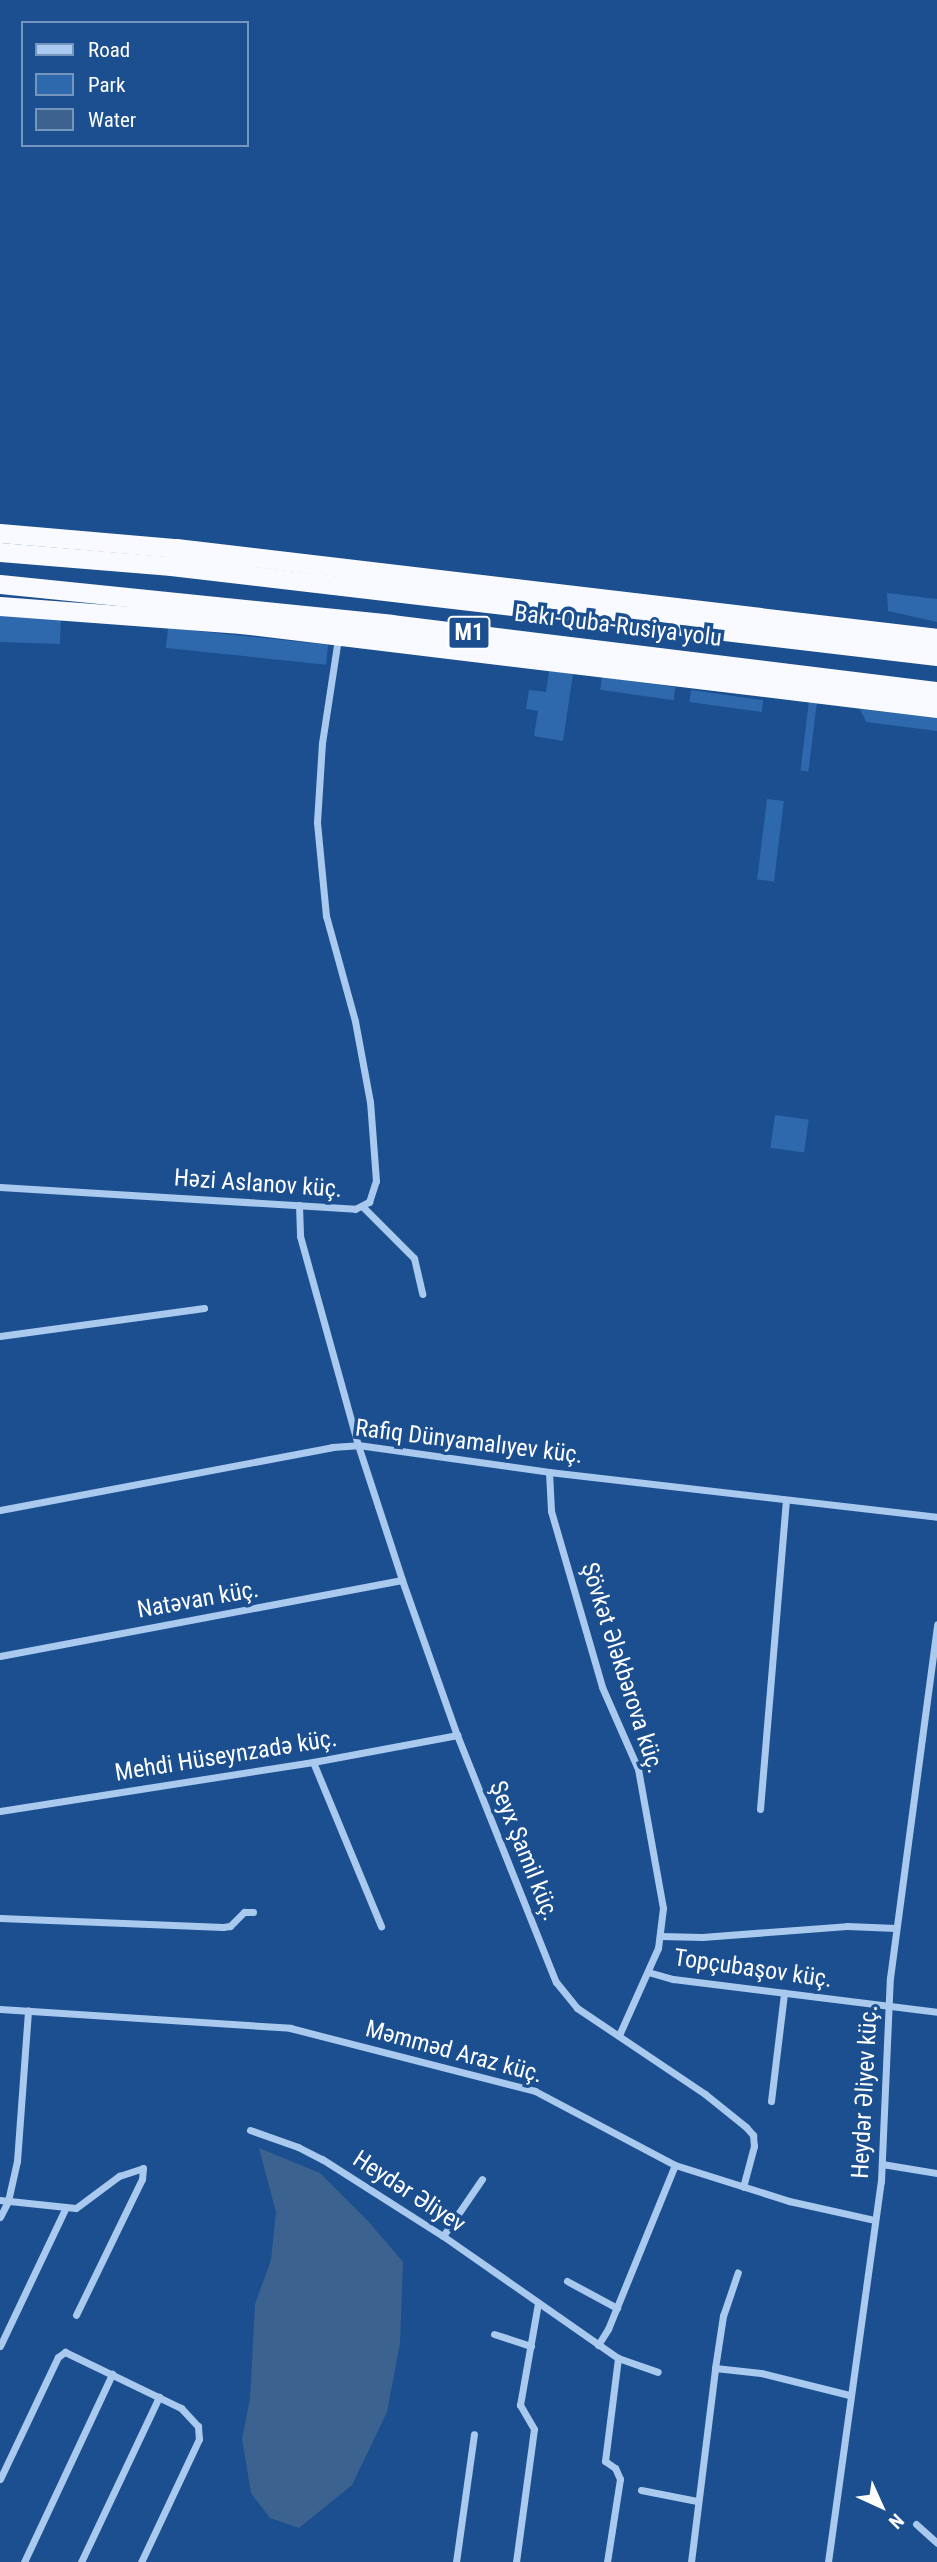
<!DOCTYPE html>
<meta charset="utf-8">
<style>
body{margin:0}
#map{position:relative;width:937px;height:2562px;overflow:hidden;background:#1b4f8f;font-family:"Roboto Condensed",sans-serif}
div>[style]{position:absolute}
.green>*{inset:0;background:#2e69ad;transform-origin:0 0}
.water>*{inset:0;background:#3c6290}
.minor>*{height:7px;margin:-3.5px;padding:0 3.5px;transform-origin:3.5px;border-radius:3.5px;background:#a9c9ee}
.trunk>*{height:19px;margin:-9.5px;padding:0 9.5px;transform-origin:9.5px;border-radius:9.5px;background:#f8faff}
span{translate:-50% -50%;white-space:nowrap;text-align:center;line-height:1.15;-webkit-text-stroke:7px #1b4f8f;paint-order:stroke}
.shield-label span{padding:2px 5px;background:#1b4f8f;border:2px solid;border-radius:5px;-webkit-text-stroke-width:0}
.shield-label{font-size:23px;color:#fff;font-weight:700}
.street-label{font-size:24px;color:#fff}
.legend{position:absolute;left:21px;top:21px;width:228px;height:126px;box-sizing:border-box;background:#1b4f8f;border:2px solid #7695bc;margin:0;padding:9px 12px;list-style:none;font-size:21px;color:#fff}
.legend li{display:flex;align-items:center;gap:14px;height:35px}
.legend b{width:35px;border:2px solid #7695bc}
.north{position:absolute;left:846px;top:2471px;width:70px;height:70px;-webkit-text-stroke:5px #1b4f8f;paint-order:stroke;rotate:135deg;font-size:19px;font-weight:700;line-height:28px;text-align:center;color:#fff}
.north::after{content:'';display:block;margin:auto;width:24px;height:32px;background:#fff;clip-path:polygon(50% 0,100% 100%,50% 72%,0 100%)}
</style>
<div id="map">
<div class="green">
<div style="clip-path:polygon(887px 593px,937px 599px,937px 622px,888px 611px)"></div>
<div style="left:0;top:615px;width:61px;height:27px;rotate:2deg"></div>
<div style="left:168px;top:628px;width:161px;height:20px;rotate:6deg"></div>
<div style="clip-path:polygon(549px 671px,573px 674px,563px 741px,534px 736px,538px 711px,526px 709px,529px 690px,546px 692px)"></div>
<div style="left:602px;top:677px;width:74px;height:13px;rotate:8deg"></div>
<div style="left:691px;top:690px;width:73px;height:12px;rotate:8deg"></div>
<div style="left:809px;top:701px;width:8px;height:70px;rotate:7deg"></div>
<div style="clip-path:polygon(860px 709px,937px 718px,937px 731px,866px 722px)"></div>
<div style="left:767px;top:799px;width:17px;height:81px;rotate:7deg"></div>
<div style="left:775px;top:1115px;width:34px;height:33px;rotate:8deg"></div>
</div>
<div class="water">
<div style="clip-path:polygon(259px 2148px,320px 2173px,368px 2221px,403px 2262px,400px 2343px,387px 2412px,352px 2485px,299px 2528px,270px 2518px,251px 2493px,242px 2439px,250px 2399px,255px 2304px,271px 2260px,276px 2212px)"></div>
</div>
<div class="minor">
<div style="left:0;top:1187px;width:356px;rotate:3.5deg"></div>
<div style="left:355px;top:1209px;width:16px;rotate:-27deg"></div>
<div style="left:369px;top:1202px;width:22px;rotate:-72deg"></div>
<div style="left:376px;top:1181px;width:79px;rotate:-94.3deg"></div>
<div style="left:370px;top:1102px;width:82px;rotate:-100.5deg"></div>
<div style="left:355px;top:1021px;width:109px;rotate:-105.4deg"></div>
<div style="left:326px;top:916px;width:94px;rotate:-95.5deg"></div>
<div style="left:317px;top:822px;width:79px;rotate:-86.4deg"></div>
<div style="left:322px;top:743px;width:106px;rotate:-81.3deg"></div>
<div style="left:299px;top:1205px;width:31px;rotate:88deg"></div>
<div style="left:300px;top:1236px;width:217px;rotate:74.5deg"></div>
<div style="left:358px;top:1445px;width:142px;rotate:71.9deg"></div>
<div style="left:402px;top:1580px;width:164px;rotate:70.5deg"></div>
<div style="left:457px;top:1735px;width:266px;rotate:68.2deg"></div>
<div style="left:556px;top:1982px;width:33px;rotate:51deg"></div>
<div style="left:577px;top:2008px;width:154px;rotate:33.9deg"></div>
<div style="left:705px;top:2094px;width:53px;rotate:38.8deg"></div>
<div style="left:746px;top:2127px;width:11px;rotate:49deg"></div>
<div style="left:753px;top:2135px;width:11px;rotate:85deg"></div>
<div style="left:754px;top:2146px;width:42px;rotate:105deg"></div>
<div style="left:363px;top:1207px;width:72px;rotate:45deg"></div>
<div style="left:414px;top:1258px;width:37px;rotate:77deg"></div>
<div style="left:0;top:1336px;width:206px;rotate:-7.8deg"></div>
<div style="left:549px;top:1472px;width:39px;rotate:87deg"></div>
<div style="left:551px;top:1511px;width:183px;rotate:73.8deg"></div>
<div style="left:602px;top:1687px;width:90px;rotate:66.3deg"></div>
<div style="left:638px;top:1769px;width:141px;rotate:79.8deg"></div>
<div style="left:663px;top:1908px;width:40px;rotate:97.1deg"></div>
<div style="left:658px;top:1948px;width:95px;rotate:114.1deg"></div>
<div style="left:0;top:1510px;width:338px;rotate:-10.7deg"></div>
<div style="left:332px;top:1447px;width:26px;rotate:-4deg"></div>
<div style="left:358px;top:1445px;width:193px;rotate:8deg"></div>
<div style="left:549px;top:1472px;width:391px;rotate:6.6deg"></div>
<div style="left:0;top:1656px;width:409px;rotate:-10.7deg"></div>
<div style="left:313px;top:1762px;width:178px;rotate:67.5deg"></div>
<div style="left:760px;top:1809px;width:309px;rotate:-85.2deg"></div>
<div style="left:0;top:1811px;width:317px;rotate:-8.9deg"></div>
<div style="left:313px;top:1762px;width:147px;rotate:-10.6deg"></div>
<div style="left:0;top:1918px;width:223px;rotate:2.3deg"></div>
<div style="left:223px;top:1927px;width:7px;rotate:-8deg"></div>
<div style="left:230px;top:1926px;width:20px;rotate:-45deg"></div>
<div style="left:244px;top:1912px;width:9px"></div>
<div style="left:660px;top:1936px;width:42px;rotate:1.4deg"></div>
<div style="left:702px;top:1937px;width:145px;rotate:-4.3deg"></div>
<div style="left:847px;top:1926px;width:49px;rotate:2.3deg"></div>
<div style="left:648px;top:1972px;width:26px;rotate:16deg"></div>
<div style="left:673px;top:1979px;width:266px;rotate:7.1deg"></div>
<div style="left:0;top:2009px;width:291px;rotate:3.7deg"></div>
<div style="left:290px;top:2028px;width:253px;rotate:14.4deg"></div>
<div style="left:535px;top:2091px;width:158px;rotate:27.9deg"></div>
<div style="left:675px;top:2165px;width:120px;rotate:17.5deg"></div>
<div style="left:789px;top:2201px;width:88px;rotate:12.5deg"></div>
<div style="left:771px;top:2101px;width:109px;rotate:-83.1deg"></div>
<div style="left:250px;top:2130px;width:51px;rotate:19.5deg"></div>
<div style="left:298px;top:2147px;width:27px;rotate:27deg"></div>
<div style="left:322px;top:2159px;width:143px;rotate:32.5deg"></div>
<div style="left:443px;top:2236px;width:213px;rotate:34.9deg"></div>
<div style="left:618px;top:2358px;width:42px;rotate:19.3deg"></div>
<div style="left:882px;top:2164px;width:56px;rotate:9.3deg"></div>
<div style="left:0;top:2200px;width:76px;rotate:6deg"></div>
<div style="left:76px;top:2208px;width:54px;rotate:-36.7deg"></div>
<div style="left:119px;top:2176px;width:25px;rotate:-18deg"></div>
<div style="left:143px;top:2168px;width:11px;rotate:95deg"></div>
<div style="left:142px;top:2179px;width:151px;rotate:115.9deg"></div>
<div style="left:0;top:2217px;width:18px;rotate:-63deg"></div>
<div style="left:8px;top:2201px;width:41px;rotate:-77.3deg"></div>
<div style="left:17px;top:2161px;width:151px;rotate:-85.8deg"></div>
<div style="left:443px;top:2236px;width:69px;rotate:-55.6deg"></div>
<div style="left:567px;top:2281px;width:57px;rotate:28.4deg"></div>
<div style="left:494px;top:2334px;width:39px;rotate:18deg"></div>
<div style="left:598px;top:2345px;width:19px;rotate:-58deg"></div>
<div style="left:608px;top:2329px;width:177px;rotate:-67.8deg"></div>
<div style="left:0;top:2346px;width:152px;rotate:-64.6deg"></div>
<div style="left:715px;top:2368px;width:46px;rotate:6.2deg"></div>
<div style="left:761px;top:2373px;width:91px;rotate:14deg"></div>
<div style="left:0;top:2479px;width:135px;rotate:-64.6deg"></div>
<div style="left:58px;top:2357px;width:9px;rotate:-36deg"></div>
<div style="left:65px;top:2352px;width:129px;rotate:25.8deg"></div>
<div style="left:181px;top:2408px;width:25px;rotate:47deg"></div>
<div style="left:198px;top:2426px;width:13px;rotate:86deg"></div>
<div style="left:199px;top:2439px;width:136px;rotate:115.2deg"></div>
<div style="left:641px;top:2490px;width:57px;rotate:11.1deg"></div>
<div style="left:916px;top:2524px;width:28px;rotate:42deg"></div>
<div style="left:24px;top:2562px;width:208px;rotate:-64.9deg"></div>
<div style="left:81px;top:2562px;width:183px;rotate:-64.7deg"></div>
<div style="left:456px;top:2562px;width:129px;rotate:-82deg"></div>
<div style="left:516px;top:2562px;width:134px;rotate:-82.3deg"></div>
<div style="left:534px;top:2429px;width:28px;rotate:-120deg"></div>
<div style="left:520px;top:2405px;width:104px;rotate:-80deg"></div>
<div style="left:607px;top:2562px;width:84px;rotate:-81.1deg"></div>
<div style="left:620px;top:2479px;width:12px;rotate:-114deg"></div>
<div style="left:615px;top:2468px;width:12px;rotate:-145deg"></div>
<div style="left:605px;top:2461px;width:104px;rotate:-82.8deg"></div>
<div style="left:691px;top:2562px;width:195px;rotate:-82.9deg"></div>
<div style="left:715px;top:2368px;width:53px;rotate:-81.3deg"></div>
<div style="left:723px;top:2316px;width:46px;rotate:-71.2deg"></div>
<div style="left:828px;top:2562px;width:385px;rotate:-82.1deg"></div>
<div style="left:881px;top:2181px;width:203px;rotate:-87.5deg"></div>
<div style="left:890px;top:1978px;width:357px;rotate:-82.4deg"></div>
</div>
<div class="trunk">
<div style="left:0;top:533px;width:177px;rotate:4.9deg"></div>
<div style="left:176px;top:548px;width:766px;rotate:6.74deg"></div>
<div style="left:0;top:552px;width:172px;rotate:4.7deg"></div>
<div style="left:171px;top:566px;width:771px;rotate:6.7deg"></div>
<div style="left:0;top:584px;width:393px;rotate:5.8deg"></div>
<div style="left:391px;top:624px;width:550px;rotate:7deg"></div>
<div style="left:0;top:606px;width:242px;rotate:4.3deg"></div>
<div style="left:241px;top:624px;width:701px;rotate:6.88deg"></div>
</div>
<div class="shield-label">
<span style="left:469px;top:633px">M1</span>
</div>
<div class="street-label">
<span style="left:618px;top:626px;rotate:7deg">Bakı-Quba-Rusiya yolu</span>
<span style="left:258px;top:1184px;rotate:4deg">Həzi Aslanov küç.</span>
<span style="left:469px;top:1442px;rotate:7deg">Rafiq Dünyamalıyev küç.</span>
<span style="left:198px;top:1600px;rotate:-10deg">Natəvan küç.</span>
<span style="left:622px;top:1668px;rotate:72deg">Şövkət Ələkbərova küç.</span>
<span style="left:226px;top:1756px;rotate:-9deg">Mehdi Hüseynzadə küç.</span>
<span style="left:524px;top:1851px;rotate:68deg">Şeyx Şamil küç.</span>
<span style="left:753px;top:1969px;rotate:8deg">Topçubaşov küç.</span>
<span style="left:454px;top:2052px;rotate:15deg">Məmməd Araz küç.</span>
<span style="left:865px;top:2092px;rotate:-87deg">Heydər Əliyev küç.</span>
<span style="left:409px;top:2192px;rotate:33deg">Heydər Əliyev</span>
</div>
<ul class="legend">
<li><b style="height:9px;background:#a9c9ee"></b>Road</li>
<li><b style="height:19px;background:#2e69ad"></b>Park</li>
<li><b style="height:19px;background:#3c6290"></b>Water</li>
</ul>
<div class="north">N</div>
</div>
